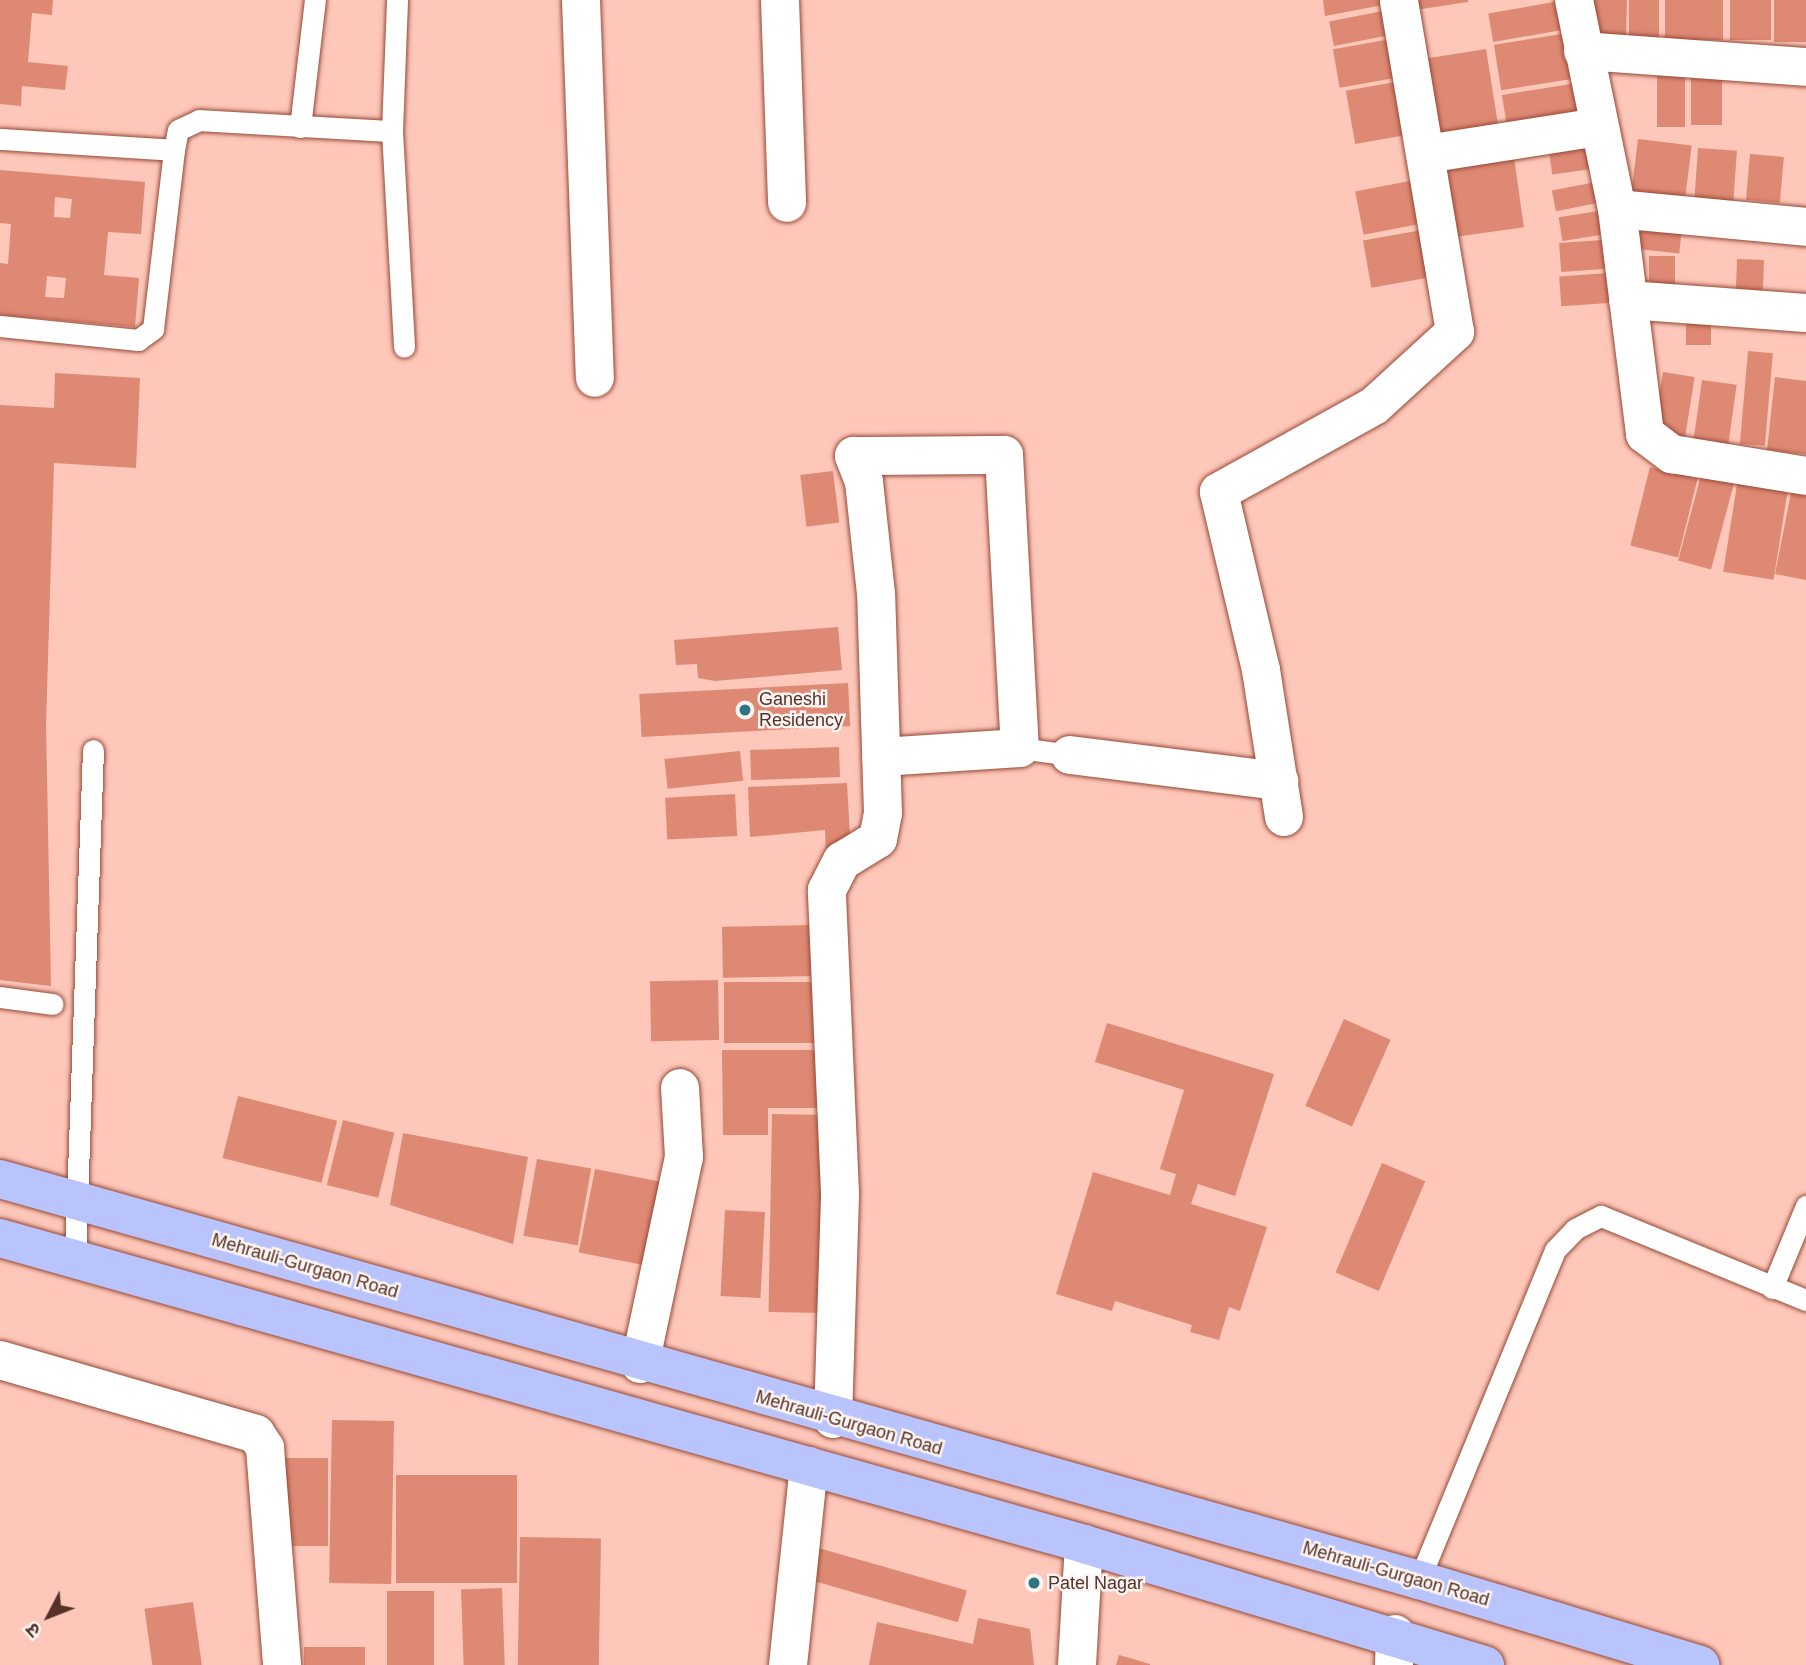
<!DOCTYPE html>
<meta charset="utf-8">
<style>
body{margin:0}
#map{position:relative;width:1806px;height:1665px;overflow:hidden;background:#fdc7b9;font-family:Helvetica,"Noto Sans Devanagari",sans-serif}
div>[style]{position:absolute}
.building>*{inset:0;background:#de8974;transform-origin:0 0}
.roads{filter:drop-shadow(0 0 2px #964835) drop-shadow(0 0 2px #964835)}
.lane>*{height:21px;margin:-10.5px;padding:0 10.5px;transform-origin:10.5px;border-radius:10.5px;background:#fff}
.street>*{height:38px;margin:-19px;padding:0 19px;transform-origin:19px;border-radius:19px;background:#fff}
.primary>*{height:38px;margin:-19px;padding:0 19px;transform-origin:19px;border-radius:19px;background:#b9c3fc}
.dots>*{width:19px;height:19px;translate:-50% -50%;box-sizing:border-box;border:4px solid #fdf4f1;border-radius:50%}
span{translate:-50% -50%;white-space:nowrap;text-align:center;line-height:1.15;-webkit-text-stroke:5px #fdf4f1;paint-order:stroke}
.poi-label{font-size:18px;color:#553229}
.left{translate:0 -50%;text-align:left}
.street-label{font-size:18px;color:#553229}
.north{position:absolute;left:14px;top:1581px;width:70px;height:70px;-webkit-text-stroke:5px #fdf4f1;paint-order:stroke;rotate:228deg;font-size:19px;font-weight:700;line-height:28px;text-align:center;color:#553229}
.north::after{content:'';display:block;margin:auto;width:24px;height:32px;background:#553229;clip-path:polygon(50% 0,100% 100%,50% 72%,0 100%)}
</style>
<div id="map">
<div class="building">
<div style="clip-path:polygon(0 0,53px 0,52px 15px,32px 13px,28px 62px,68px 66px,65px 90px,22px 86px,21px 106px,0 104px)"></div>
<div style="clip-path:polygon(1323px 0,1387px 0,1388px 4px,1325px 16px)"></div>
<div style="clip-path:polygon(1414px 0,1468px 0,1468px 2px,1415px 10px)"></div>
<div style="left:1565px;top:0;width:29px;height:78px;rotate:80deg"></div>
<div style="clip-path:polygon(1587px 0,1627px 0,1626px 37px,1597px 36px)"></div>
<div style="left:1629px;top:0;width:30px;height:38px"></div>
<div style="left:1665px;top:0;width:58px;height:40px"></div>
<div style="left:1730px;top:0;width:41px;height:40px"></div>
<div style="left:1774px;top:0;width:32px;height:42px"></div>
<div style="left:1388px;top:10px;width:25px;height:60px;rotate:79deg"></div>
<div style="left:1568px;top:33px;width:46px;height:75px;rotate:81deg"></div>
<div style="left:1391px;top:39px;width:39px;height:59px;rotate:80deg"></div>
<div style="left:1486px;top:49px;width:85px;height:67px;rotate:81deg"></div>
<div style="left:1657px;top:66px;width:28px;height:61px"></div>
<div style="left:1691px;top:74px;width:31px;height:51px"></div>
<div style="left:1401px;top:81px;width:54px;height:56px;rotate:80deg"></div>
<div style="left:1577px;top:83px;width:33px;height:76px;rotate:81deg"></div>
<div style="left:1638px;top:139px;width:54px;height:54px;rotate:7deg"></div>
<div style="left:1596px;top:141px;width:27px;height:48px;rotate:82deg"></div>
<div style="left:1698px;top:148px;width:39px;height:51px;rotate:4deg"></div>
<div style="left:1750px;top:154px;width:34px;height:46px;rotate:5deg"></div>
<div style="left:1514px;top:157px;width:71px;height:81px;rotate:82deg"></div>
<div style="clip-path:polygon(evenodd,0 170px,145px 182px,141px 234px,108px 232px,104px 275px,139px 278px,135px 327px,0 315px,0 263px,8px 264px,11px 224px,0 223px,0 170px,55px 197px,72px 199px,70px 218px,54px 217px,55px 197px,0 170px,47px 276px,66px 278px,64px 298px,45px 297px,47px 276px)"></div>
<div style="left:1420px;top:179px;width:44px;height:66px;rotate:79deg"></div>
<div style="left:1601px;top:181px;width:21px;height:50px;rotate:79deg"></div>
<div style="left:1611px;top:209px;width:24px;height:53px;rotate:81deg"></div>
<div style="left:1639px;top:215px;width:44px;height:34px;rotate:6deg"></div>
<div style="left:1428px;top:229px;width:48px;height:66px;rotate:80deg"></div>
<div style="left:1616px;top:239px;width:29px;height:57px;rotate:86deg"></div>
<div style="left:1649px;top:256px;width:26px;height:38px"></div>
<div style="left:1737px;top:259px;width:27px;height:44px;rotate:2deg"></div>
<div style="left:1622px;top:272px;width:30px;height:63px;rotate:86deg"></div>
<div style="left:1686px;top:307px;width:25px;height:38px"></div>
<div style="left:1748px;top:351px;width:25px;height:93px;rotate:5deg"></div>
<div style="left:1663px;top:372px;width:32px;height:61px;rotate:9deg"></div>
<div style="clip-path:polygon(55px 373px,140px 378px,136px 468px,54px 463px,46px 724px,51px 986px,0 980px,0 405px,54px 408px)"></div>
<div style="clip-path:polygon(1775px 377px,1806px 381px,1806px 454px,1767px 450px)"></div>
<div style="left:1702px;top:380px;width:35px;height:60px;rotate:8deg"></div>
<div style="left:1704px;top:464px;width:34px;height:100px;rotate:15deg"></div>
<div style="left:1650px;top:467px;width:49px;height:81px;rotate:14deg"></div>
<div style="left:833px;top:471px;width:52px;height:33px;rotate:83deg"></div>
<div style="left:1739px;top:472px;width:51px;height:101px;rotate:9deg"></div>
<div style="clip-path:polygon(1793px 483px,1806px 485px,1806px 580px,1775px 574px)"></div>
<div style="clip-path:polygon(838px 627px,842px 670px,715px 681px,698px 678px,697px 664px,676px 665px,674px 640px)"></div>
<div style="left:848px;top:683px;width:43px;height:209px;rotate:87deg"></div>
<div style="left:839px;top:747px;width:30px;height:89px;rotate:88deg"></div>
<div style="left:740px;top:751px;width:30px;height:76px;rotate:84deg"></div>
<div style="clip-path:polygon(847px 783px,851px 853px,826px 854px,825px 830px,750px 837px,748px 787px)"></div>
<div style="left:735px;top:794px;width:42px;height:70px;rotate:87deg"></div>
<div style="left:816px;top:925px;width:51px;height:94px;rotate:89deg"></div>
<div style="left:718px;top:980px;width:60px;height:68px;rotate:89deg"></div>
<div style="left:724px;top:982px;width:95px;height:61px"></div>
<div style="left:1344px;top:1019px;width:51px;height:95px;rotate:24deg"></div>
<div style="clip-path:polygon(1107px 1023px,1274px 1074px,1235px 1196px,1198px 1184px,1191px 1204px,1267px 1227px,1240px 1311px,1229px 1307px,1219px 1340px,1190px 1332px,1192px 1325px,1115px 1301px,1112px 1311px,1056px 1294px,1093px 1172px,1170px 1195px,1176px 1174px,1160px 1169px,1184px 1090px,1095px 1062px)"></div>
<div style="clip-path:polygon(722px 1050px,819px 1050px,820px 1108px,768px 1108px,768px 1135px,723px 1135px)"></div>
<div style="left:238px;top:1096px;width:102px;height:64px;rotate:14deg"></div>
<div style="left:772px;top:1114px;width:53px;height:198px;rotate:1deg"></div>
<div style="left:343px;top:1120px;width:53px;height:67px;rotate:14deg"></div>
<div style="clip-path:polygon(403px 1133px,528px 1157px,513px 1244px,390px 1205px)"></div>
<div style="left:537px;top:1159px;width:55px;height:78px;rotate:10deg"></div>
<div style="left:1382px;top:1163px;width:47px;height:119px;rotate:23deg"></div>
<div style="left:595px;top:1169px;width:66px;height:85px;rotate:11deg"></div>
<div style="left:725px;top:1210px;width:40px;height:86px;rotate:3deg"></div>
<div style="left:332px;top:1420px;width:62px;height:163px;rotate:1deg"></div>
<div style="left:273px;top:1458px;width:55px;height:88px"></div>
<div style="left:396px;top:1475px;width:121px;height:108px"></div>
<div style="left:520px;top:1537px;width:81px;height:128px;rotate:1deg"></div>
<div style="left:815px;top:1547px;width:158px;height:33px;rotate:16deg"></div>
<div style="left:502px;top:1588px;width:77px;height:41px;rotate:88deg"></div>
<div style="left:387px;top:1591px;width:47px;height:74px"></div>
<div style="left:193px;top:1602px;width:64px;height:49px;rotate:82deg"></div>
<div style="clip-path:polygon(978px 1618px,1030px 1629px,1034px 1665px,869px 1665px,877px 1622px,973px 1644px)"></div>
<div style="left:304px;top:1647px;width:61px;height:18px"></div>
<div style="clip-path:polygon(1119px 1655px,1150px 1664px,1150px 1665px,1116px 1665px)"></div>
</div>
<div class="roads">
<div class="lane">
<div style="left:300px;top:127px;width:128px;rotate:-83.3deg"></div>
<div style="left:392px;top:131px;width:131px;rotate:-87.8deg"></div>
<div style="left:0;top:139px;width:174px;rotate:3.6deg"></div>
<div style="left:0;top:326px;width:139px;rotate:5.8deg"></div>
<div style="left:138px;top:340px;width:19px;rotate:-36deg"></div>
<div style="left:153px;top:329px;width:180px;rotate:-83.3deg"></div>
<div style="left:174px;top:150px;width:20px;rotate:-79deg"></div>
<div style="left:178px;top:130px;width:23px;rotate:-25deg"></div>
<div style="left:199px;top:120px;width:193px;rotate:3.3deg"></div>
<div style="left:392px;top:131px;width:216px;rotate:86.8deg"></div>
<div style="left:1020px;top:748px;width:50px;rotate:8deg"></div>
<div style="left:0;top:997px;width:53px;rotate:7.5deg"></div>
<div style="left:75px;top:1257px;width:507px;rotate:-87.97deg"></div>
<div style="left:1772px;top:1288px;width:89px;rotate:-67.5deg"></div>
<div style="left:1419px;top:1580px;width:357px;rotate:-67.6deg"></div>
<div style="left:1555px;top:1250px;width:29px;rotate:-46deg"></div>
<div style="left:1575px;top:1229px;width:29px;rotate:-27deg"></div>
<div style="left:1601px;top:1216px;width:222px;rotate:22.3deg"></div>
</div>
<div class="street">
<div style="left:581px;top:0;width:378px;rotate:87.9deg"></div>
<div style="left:780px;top:0;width:203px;rotate:88deg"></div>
<div style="left:1574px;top:0;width:213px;rotate:78.4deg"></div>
<div style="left:1617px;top:209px;width:227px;rotate:82.9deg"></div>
<div style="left:1645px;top:434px;width:34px;rotate:37deg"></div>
<div style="left:1672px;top:454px;width:136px;rotate:9.3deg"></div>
<div style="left:1583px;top:51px;width:224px;rotate:4.1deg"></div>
<div style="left:1426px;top:154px;width:175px;rotate:-8.9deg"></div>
<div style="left:1617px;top:209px;width:190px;rotate:5.4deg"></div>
<div style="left:1628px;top:300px;width:178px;rotate:4.2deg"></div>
<div style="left:1070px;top:755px;width:211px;rotate:7.1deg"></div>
<div style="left:1284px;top:817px;width:149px;rotate:-98.9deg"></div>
<div style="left:1261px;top:670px;width:183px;rotate:-103.3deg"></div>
<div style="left:1219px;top:492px;width:177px;rotate:-29deg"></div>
<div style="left:1374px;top:406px;width:110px;rotate:-42.4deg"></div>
<div style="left:1455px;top:332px;width:337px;rotate:-99.6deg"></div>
<div style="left:0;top:1360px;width:266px;rotate:16.1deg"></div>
<div style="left:256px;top:1434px;width:17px;rotate:57deg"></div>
<div style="left:265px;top:1448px;width:218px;rotate:85.5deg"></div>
<div style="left:640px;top:1364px;width:212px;rotate:-78deg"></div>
<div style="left:684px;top:1157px;width:69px;rotate:-93.3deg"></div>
<div style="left:833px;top:1419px;width:226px;rotate:-88.2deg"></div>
<div style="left:840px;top:1193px;width:303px;rotate:-92.5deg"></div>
<div style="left:827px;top:890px;width:33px;rotate:-63deg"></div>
<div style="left:842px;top:861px;width:42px;rotate:-31.4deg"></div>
<div style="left:878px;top:839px;width:26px;rotate:-79deg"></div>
<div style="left:883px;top:813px;width:219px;rotate:-91.8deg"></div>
<div style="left:876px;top:594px;width:113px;rotate:-96.1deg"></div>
<div style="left:864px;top:482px;width:28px;rotate:-111deg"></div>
<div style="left:854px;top:456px;width:150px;rotate:-0.4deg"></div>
<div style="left:1004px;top:455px;width:293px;rotate:86.9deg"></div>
<div style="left:1020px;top:748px;width:139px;rotate:176.3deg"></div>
<div style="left:788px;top:1665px;width:200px;rotate:-84deg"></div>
<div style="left:1077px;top:1665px;width:121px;rotate:-86.7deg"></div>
<div style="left:1394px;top:1665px;width:31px;rotate:-88deg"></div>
</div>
<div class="primary">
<div style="left:0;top:1179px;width:1475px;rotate:15.78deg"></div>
<div style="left:1419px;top:1580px;width:294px;rotate:16.8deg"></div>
<div style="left:0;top:1238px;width:1126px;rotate:15.76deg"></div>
<div style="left:1084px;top:1544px;width:419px;rotate:16.8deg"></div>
</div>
</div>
<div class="dots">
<div style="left:745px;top:710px;background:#2f7483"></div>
<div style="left:1034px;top:1583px;background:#2f7483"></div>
</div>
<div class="poi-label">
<span class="left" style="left:759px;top:710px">Ganeshi<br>Residency</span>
<span class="left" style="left:1048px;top:1583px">Patel Nagar</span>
</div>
<div class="street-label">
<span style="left:305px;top:1266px;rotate:16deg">Mehrauli-Gurgaon Road</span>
<span style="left:849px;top:1423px;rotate:16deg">Mehrauli-Gurgaon Road</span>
<span style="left:1396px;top:1574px;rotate:16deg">Mehrauli-Gurgaon Road</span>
</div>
<div class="north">उ</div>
</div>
